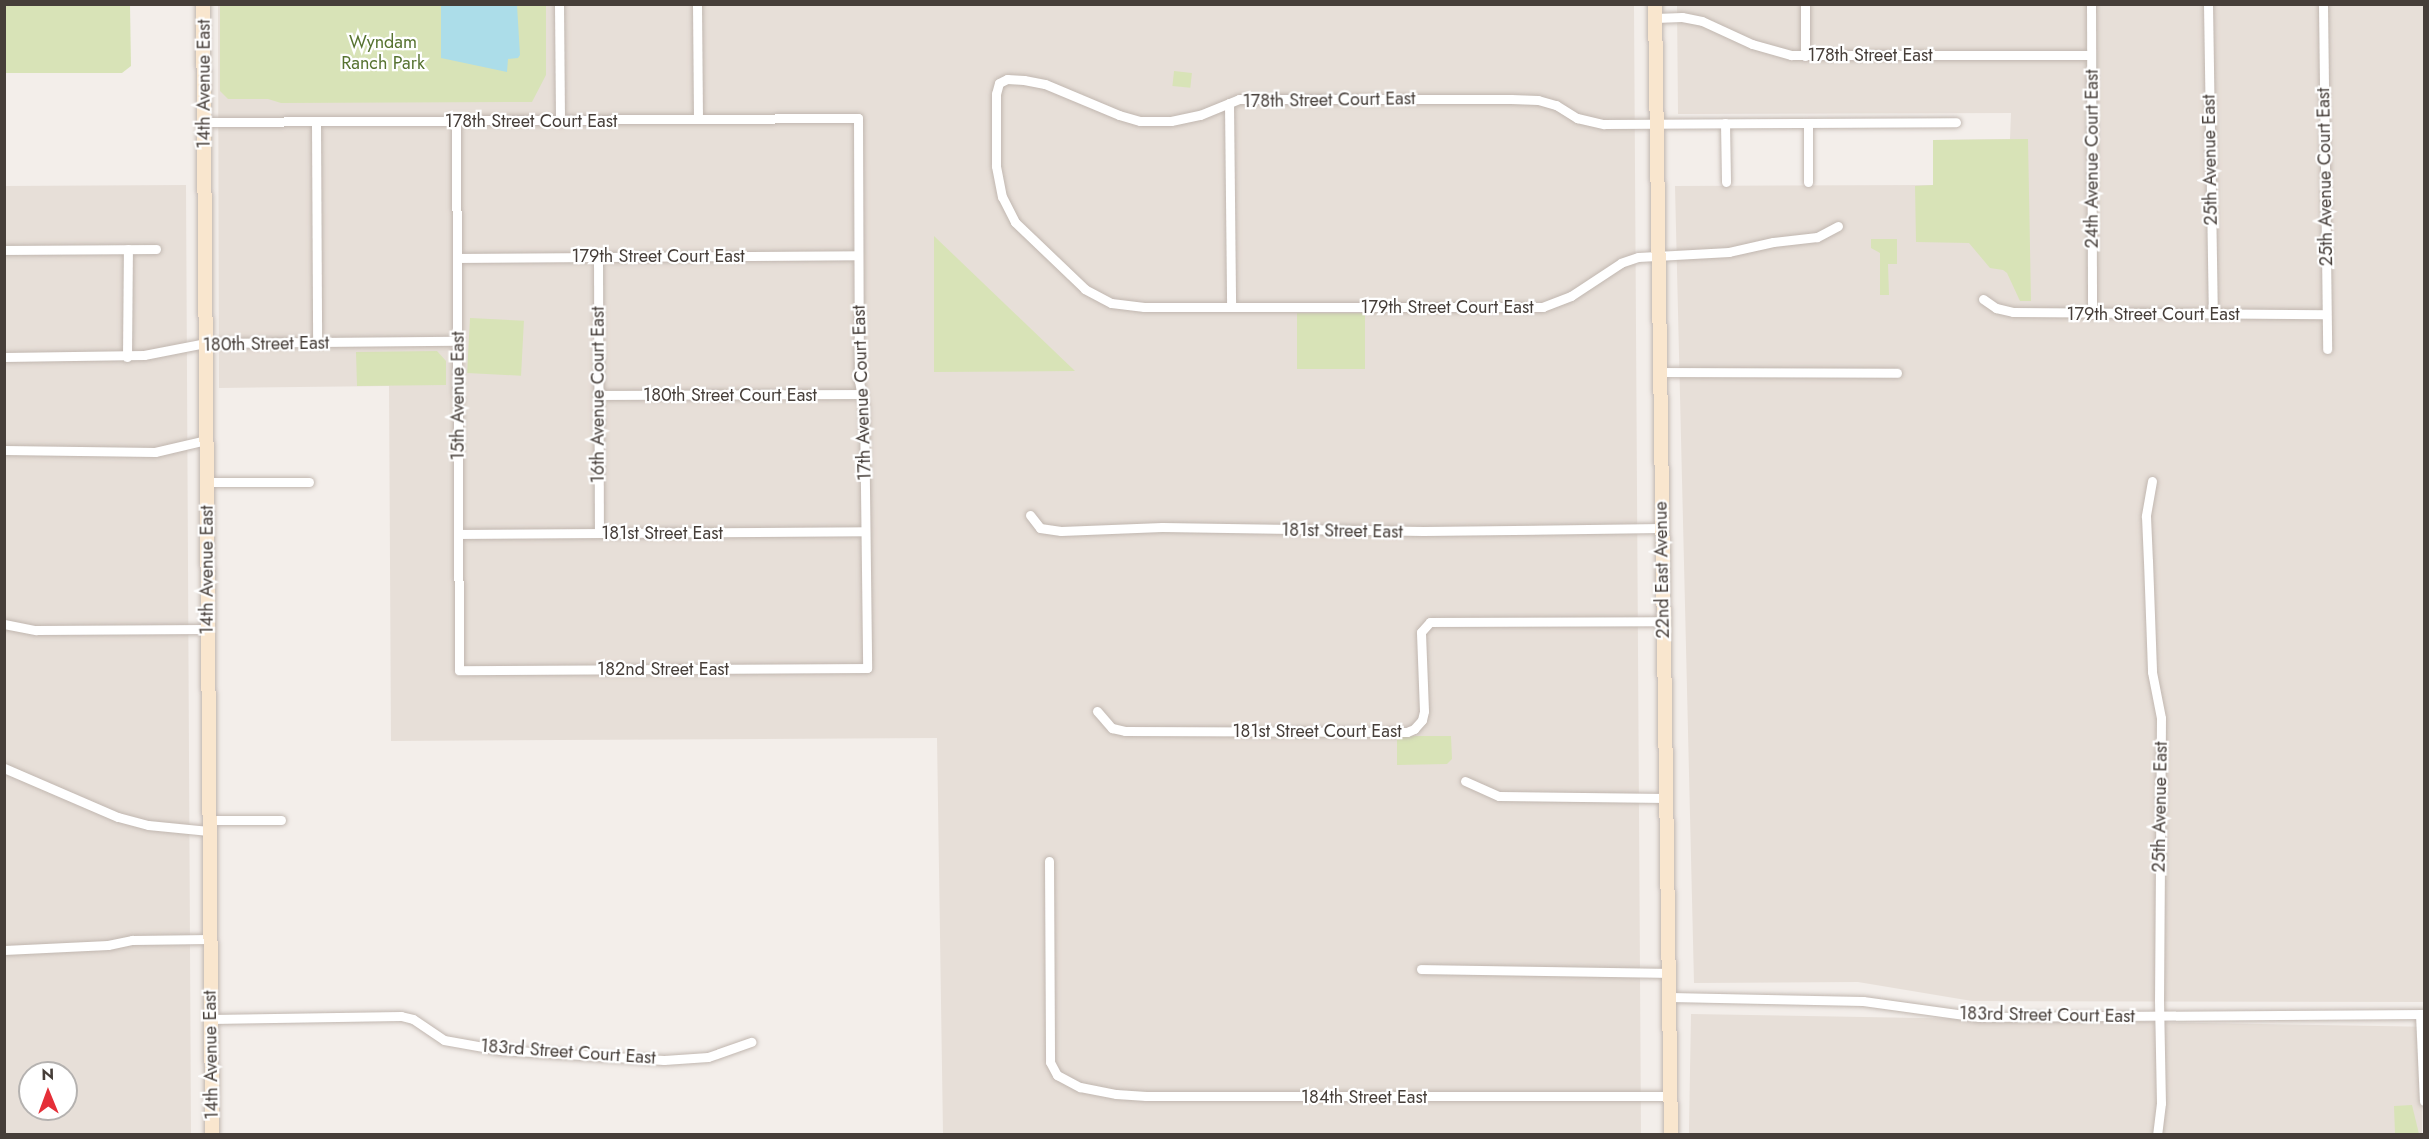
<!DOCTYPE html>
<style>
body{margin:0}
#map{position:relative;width:2429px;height:1139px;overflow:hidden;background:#f3eeea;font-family:Jost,sans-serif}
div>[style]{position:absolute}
.residential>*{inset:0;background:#e7dfd8;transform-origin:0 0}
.green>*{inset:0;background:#d8e3b7;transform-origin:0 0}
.water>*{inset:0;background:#acdde9}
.roads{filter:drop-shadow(0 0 2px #c1b7b0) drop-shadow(0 0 2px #c1b7b0)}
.street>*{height:9px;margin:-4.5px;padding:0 4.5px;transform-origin:4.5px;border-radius:4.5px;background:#fff}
.secondary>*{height:14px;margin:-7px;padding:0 7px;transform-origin:7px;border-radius:7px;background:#f9e6ce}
span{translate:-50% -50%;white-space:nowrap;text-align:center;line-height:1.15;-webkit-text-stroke:4.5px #fff;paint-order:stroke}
.park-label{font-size:18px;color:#577331}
.street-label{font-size:18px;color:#463e39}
.frame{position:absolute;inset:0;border:6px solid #463e39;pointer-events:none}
.north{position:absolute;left:18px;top:1061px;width:60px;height:60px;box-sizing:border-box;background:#fff;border:2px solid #b5b2b0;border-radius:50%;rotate:359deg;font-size:16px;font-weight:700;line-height:24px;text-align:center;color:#463e39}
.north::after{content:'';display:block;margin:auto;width:21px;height:27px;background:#e52f38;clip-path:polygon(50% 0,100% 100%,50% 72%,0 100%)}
</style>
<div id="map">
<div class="residential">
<div style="clip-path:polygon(218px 5px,1634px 5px,1641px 1134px,943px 1134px,937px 738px,391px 741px,389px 386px,219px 388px)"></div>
<div style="clip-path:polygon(1677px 5px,2424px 5px,2424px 1002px,1972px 1001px,1858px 982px,1694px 983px,1675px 186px,1933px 185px,1933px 140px,2010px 139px,2011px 113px,1678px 114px)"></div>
<div style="clip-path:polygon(evenodd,186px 185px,191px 1134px,5px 1134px,4px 186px,186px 185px,30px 1073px,66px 1073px,66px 1109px,30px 1109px,30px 1073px)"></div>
<div style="left:1691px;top:1014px;width:733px;height:120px;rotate:1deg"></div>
</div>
<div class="green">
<div style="clip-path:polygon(5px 4px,130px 5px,131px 66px,122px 73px,5px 73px)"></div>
<div style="clip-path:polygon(220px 5px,546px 5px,546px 75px,532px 102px,281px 103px,268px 99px,228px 99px,220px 91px)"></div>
<div style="left:1174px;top:71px;width:18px;height:15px;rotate:6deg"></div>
<div style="clip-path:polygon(2028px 139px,2031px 301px,2020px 301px,2007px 273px,2003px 270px,1990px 268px,1969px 243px,1916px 242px,1915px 186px,1933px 185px,1933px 140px)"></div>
<div style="clip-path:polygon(934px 236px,1075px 371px,934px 372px)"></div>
<div style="clip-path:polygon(1871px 239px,1897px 239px,1897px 264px,1888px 264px,1889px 295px,1880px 295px,1880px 253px,1871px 248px)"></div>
<div style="left:1365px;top:313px;width:56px;height:68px;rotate:90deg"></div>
<div style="left:470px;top:318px;width:54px;height:55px;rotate:3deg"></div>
<div style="clip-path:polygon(437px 351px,446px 361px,446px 385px,357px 386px,356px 352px)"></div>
<div style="clip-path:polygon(1397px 736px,1451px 736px,1452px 759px,1447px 764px,1397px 765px)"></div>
<div style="clip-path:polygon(2412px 1105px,2419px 1134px,2395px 1134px,2394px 1106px)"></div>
</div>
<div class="water">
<div style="clip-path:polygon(441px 5px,517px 5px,520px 55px,518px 58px,508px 59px,507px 72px,441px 58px)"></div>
</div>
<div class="roads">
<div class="street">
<div style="left:559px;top:4px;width:117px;rotate:89.5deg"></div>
<div style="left:697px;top:4px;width:115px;rotate:89.5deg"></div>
<div style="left:1805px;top:4px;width:52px;rotate:90deg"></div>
<div style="left:2091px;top:4px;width:310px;rotate:89.8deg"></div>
<div style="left:2208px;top:4px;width:311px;rotate:89.1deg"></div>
<div style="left:2323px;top:4px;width:345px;rotate:89.3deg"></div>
<div style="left:1655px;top:18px;width:27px;rotate:-2deg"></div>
<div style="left:1682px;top:17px;width:20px;rotate:11deg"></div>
<div style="left:1702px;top:21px;width:55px;rotate:24.7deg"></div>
<div style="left:1752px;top:44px;width:41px;rotate:15.8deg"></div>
<div style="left:1791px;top:55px;width:300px"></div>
<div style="left:1229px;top:103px;width:204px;rotate:89.4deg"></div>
<div style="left:204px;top:122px;width:654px;rotate:-0.35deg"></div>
<div style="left:858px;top:118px;width:263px;rotate:89.8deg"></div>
<div style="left:859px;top:381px;width:26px;rotate:79deg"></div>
<div style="left:864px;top:407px;width:261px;rotate:89.3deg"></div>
<div style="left:867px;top:668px;width:408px;rotate:179.7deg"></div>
<div style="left:459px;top:670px;width:548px;rotate:-90.31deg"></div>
<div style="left:316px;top:122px;width:220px;rotate:89.7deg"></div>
<div style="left:1725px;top:123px;width:59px;rotate:89deg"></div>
<div style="left:1808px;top:123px;width:59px;rotate:90deg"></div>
<div style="left:1838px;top:226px;width:24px;rotate:152deg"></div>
<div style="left:1817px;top:237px;width:44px;rotate:173.5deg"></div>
<div style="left:1773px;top:242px;width:45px;rotate:167.2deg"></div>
<div style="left:1729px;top:252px;width:91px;rotate:176.9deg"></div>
<div style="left:1638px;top:257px;width:18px;rotate:161deg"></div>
<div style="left:1621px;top:263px;width:60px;rotate:146.6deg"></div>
<div style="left:1571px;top:296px;width:30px;rotate:159deg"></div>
<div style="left:1543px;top:307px;width:399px;rotate:180deg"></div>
<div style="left:1144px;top:307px;width:33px;rotate:-173deg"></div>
<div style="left:1111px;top:303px;width:30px;rotate:-152deg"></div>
<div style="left:1085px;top:289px;width:97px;rotate:-136.3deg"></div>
<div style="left:1015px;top:222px;width:28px;rotate:-117deg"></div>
<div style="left:1002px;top:197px;width:32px;rotate:-101deg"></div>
<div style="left:996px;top:166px;width:72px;rotate:-90deg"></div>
<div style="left:996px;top:94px;width:11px;rotate:-75deg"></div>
<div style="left:999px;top:83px;width:9px;rotate:-27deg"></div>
<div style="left:1007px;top:79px;width:17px;rotate:3deg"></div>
<div style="left:1024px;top:80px;width:21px;rotate:11deg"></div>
<div style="left:1045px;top:84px;width:80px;rotate:22.7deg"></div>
<div style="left:1119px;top:115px;width:22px;rotate:16deg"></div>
<div style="left:1140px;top:121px;width:31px"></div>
<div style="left:1171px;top:121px;width:30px;rotate:-12deg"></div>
<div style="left:1200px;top:115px;width:42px;rotate:-22.3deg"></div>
<div style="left:1239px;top:99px;width:272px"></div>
<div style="left:1511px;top:99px;width:27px;rotate:2deg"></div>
<div style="left:1538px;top:100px;width:19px;rotate:16deg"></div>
<div style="left:1556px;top:105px;width:25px;rotate:32deg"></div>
<div style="left:1577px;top:118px;width:28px;rotate:13deg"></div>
<div style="left:1604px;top:124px;width:352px;rotate:-0.3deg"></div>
<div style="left:4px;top:250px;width:152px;rotate:-0.4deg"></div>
<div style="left:598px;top:257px;width:276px;rotate:89.8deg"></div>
<div style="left:457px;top:258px;width:401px;rotate:-0.4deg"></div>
<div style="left:1983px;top:299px;width:16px;rotate:35deg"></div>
<div style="left:1996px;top:308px;width:17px;rotate:13deg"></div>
<div style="left:2013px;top:312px;width:313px;rotate:0.4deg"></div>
<div style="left:4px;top:357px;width:140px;rotate:-0.8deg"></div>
<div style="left:144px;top:355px;width:62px;rotate:-11.1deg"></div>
<div style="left:205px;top:343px;width:252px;rotate:-0.5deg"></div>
<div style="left:127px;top:357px;width:108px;rotate:-89.5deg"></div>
<div style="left:1660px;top:372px;width:237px;rotate:0.2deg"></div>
<div style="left:598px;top:395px;width:264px;rotate:-0.2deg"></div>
<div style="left:4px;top:450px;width:151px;rotate:0.8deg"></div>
<div style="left:155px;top:452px;width:52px;rotate:-13.2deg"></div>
<div style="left:2152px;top:481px;width:36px;rotate:100deg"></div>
<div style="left:2146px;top:516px;width:45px;rotate:87.5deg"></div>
<div style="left:2148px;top:561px;width:111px;rotate:87.9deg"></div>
<div style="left:2152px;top:672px;width:47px;rotate:78.9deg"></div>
<div style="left:2161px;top:718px;width:282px;rotate:90.4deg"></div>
<div style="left:2159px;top:1000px;width:103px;rotate:88.9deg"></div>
<div style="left:2161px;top:1103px;width:31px;rotate:97deg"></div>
<div style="left:206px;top:482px;width:103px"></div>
<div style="left:1030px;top:515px;width:16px;rotate:52deg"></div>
<div style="left:1040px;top:528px;width:21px;rotate:8deg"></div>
<div style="left:1061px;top:531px;width:101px;rotate:-2.3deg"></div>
<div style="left:1162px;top:527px;width:261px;rotate:0.9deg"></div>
<div style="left:1423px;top:531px;width:239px;rotate:-0.7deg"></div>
<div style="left:458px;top:534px;width:407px;rotate:-0.4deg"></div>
<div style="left:4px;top:624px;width:33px;rotate:11deg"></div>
<div style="left:36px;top:630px;width:172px;rotate:-0.3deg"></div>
<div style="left:1097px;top:711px;width:23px;rotate:49deg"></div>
<div style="left:1112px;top:728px;width:13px;rotate:13deg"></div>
<div style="left:1125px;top:731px;width:282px;rotate:0.2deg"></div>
<div style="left:1407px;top:732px;width:8px;rotate:-23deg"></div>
<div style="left:1414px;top:729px;width:12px;rotate:-48deg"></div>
<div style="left:1422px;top:720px;width:9px;rotate:-77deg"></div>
<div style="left:1424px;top:711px;width:79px;rotate:-92.2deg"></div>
<div style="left:1421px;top:632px;width:13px;rotate:-48deg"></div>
<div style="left:1430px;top:622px;width:233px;rotate:-0.2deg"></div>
<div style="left:4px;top:768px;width:124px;rotate:23.3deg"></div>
<div style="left:118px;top:817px;width:31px;rotate:15deg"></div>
<div style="left:148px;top:825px;width:61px;rotate:5.6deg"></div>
<div style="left:1465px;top:781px;width:37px;rotate:24deg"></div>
<div style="left:1499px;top:796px;width:167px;rotate:0.7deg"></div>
<div style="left:209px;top:820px;width:72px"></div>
<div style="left:1049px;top:861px;width:201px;rotate:89.7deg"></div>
<div style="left:1050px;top:1062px;width:15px;rotate:62deg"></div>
<div style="left:1057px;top:1075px;width:26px;rotate:28deg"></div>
<div style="left:1080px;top:1087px;width:37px;rotate:11deg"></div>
<div style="left:1116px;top:1094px;width:30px;rotate:4deg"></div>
<div style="left:1146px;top:1096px;width:525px"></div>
<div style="left:4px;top:950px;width:104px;rotate:-2.8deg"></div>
<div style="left:108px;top:945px;width:25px;rotate:-12deg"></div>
<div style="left:132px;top:940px;width:78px;rotate:-0.7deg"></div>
<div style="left:1421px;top:969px;width:248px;rotate:0.9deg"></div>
<div style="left:1670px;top:997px;width:193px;rotate:1.2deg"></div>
<div style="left:1863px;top:1001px;width:117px;rotate:7.9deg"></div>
<div style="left:1979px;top:1017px;width:445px;rotate:-0.4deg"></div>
<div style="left:2420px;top:1014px;width:87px;rotate:87.4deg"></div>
<div style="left:211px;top:1019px;width:190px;rotate:-0.9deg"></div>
<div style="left:401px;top:1016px;width:12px;rotate:14deg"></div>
<div style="left:413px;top:1019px;width:37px;rotate:34deg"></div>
<div style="left:444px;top:1040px;width:57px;rotate:10.1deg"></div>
<div style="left:500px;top:1050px;width:164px;rotate:3.5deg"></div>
<div style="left:664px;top:1060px;width:44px;rotate:-3.9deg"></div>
<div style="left:708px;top:1057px;width:46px;rotate:-19.2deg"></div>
</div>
<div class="secondary">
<div style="left:203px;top:4px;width:1130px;rotate:89.54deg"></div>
<div style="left:1655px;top:4px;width:1130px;rotate:89.19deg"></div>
</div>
</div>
<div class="park-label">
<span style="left:383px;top:53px">Wyndam<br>Ranch Park</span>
</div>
<div class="street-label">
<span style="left:1870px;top:55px">178th Street East</span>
<span style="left:204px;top:84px;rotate:-90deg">14th Avenue East</span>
<span style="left:1329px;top:100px;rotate:-1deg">178th Street Court East</span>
<span style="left:531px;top:121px">178th Street Court East</span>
<span style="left:2092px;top:159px;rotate:-90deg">24th Avenue Court East</span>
<span style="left:2210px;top:160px;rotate:-91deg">25th Avenue East</span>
<span style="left:2325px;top:177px;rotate:-91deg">25th Avenue Court East</span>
<span style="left:658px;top:256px">179th Street Court East</span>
<span style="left:1447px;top:307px">179th Street Court East</span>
<span style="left:2153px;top:314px">179th Street Court East</span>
<span style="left:266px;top:344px;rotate:-1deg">180th Street East</span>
<span style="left:862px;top:393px;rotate:-92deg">17th Avenue Court East</span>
<span style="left:598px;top:395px;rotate:-90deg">16th Avenue Court East</span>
<span style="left:730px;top:395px">180th Street Court East</span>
<span style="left:458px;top:396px;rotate:-90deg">15th Avenue East</span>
<span style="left:1342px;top:531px;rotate:1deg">181st Street East</span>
<span style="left:662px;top:533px">181st Street East</span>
<span style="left:207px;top:570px;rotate:-90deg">14th Avenue East</span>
<span style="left:1662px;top:570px;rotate:-91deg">22nd East Avenue</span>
<span style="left:663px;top:669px">182nd Street East</span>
<span style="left:1317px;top:731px">181st Street Court East</span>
<span style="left:2160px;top:807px;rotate:-89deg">25th Avenue East</span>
<span style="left:2047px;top:1015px;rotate:1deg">183rd Street Court East</span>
<span style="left:568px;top:1052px;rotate:4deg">183rd Street Court East</span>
<span style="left:211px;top:1055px;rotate:-91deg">14th Avenue East</span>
<span style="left:1364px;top:1097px">184th Street East</span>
</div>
<div class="frame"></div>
<div class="north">N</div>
</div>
